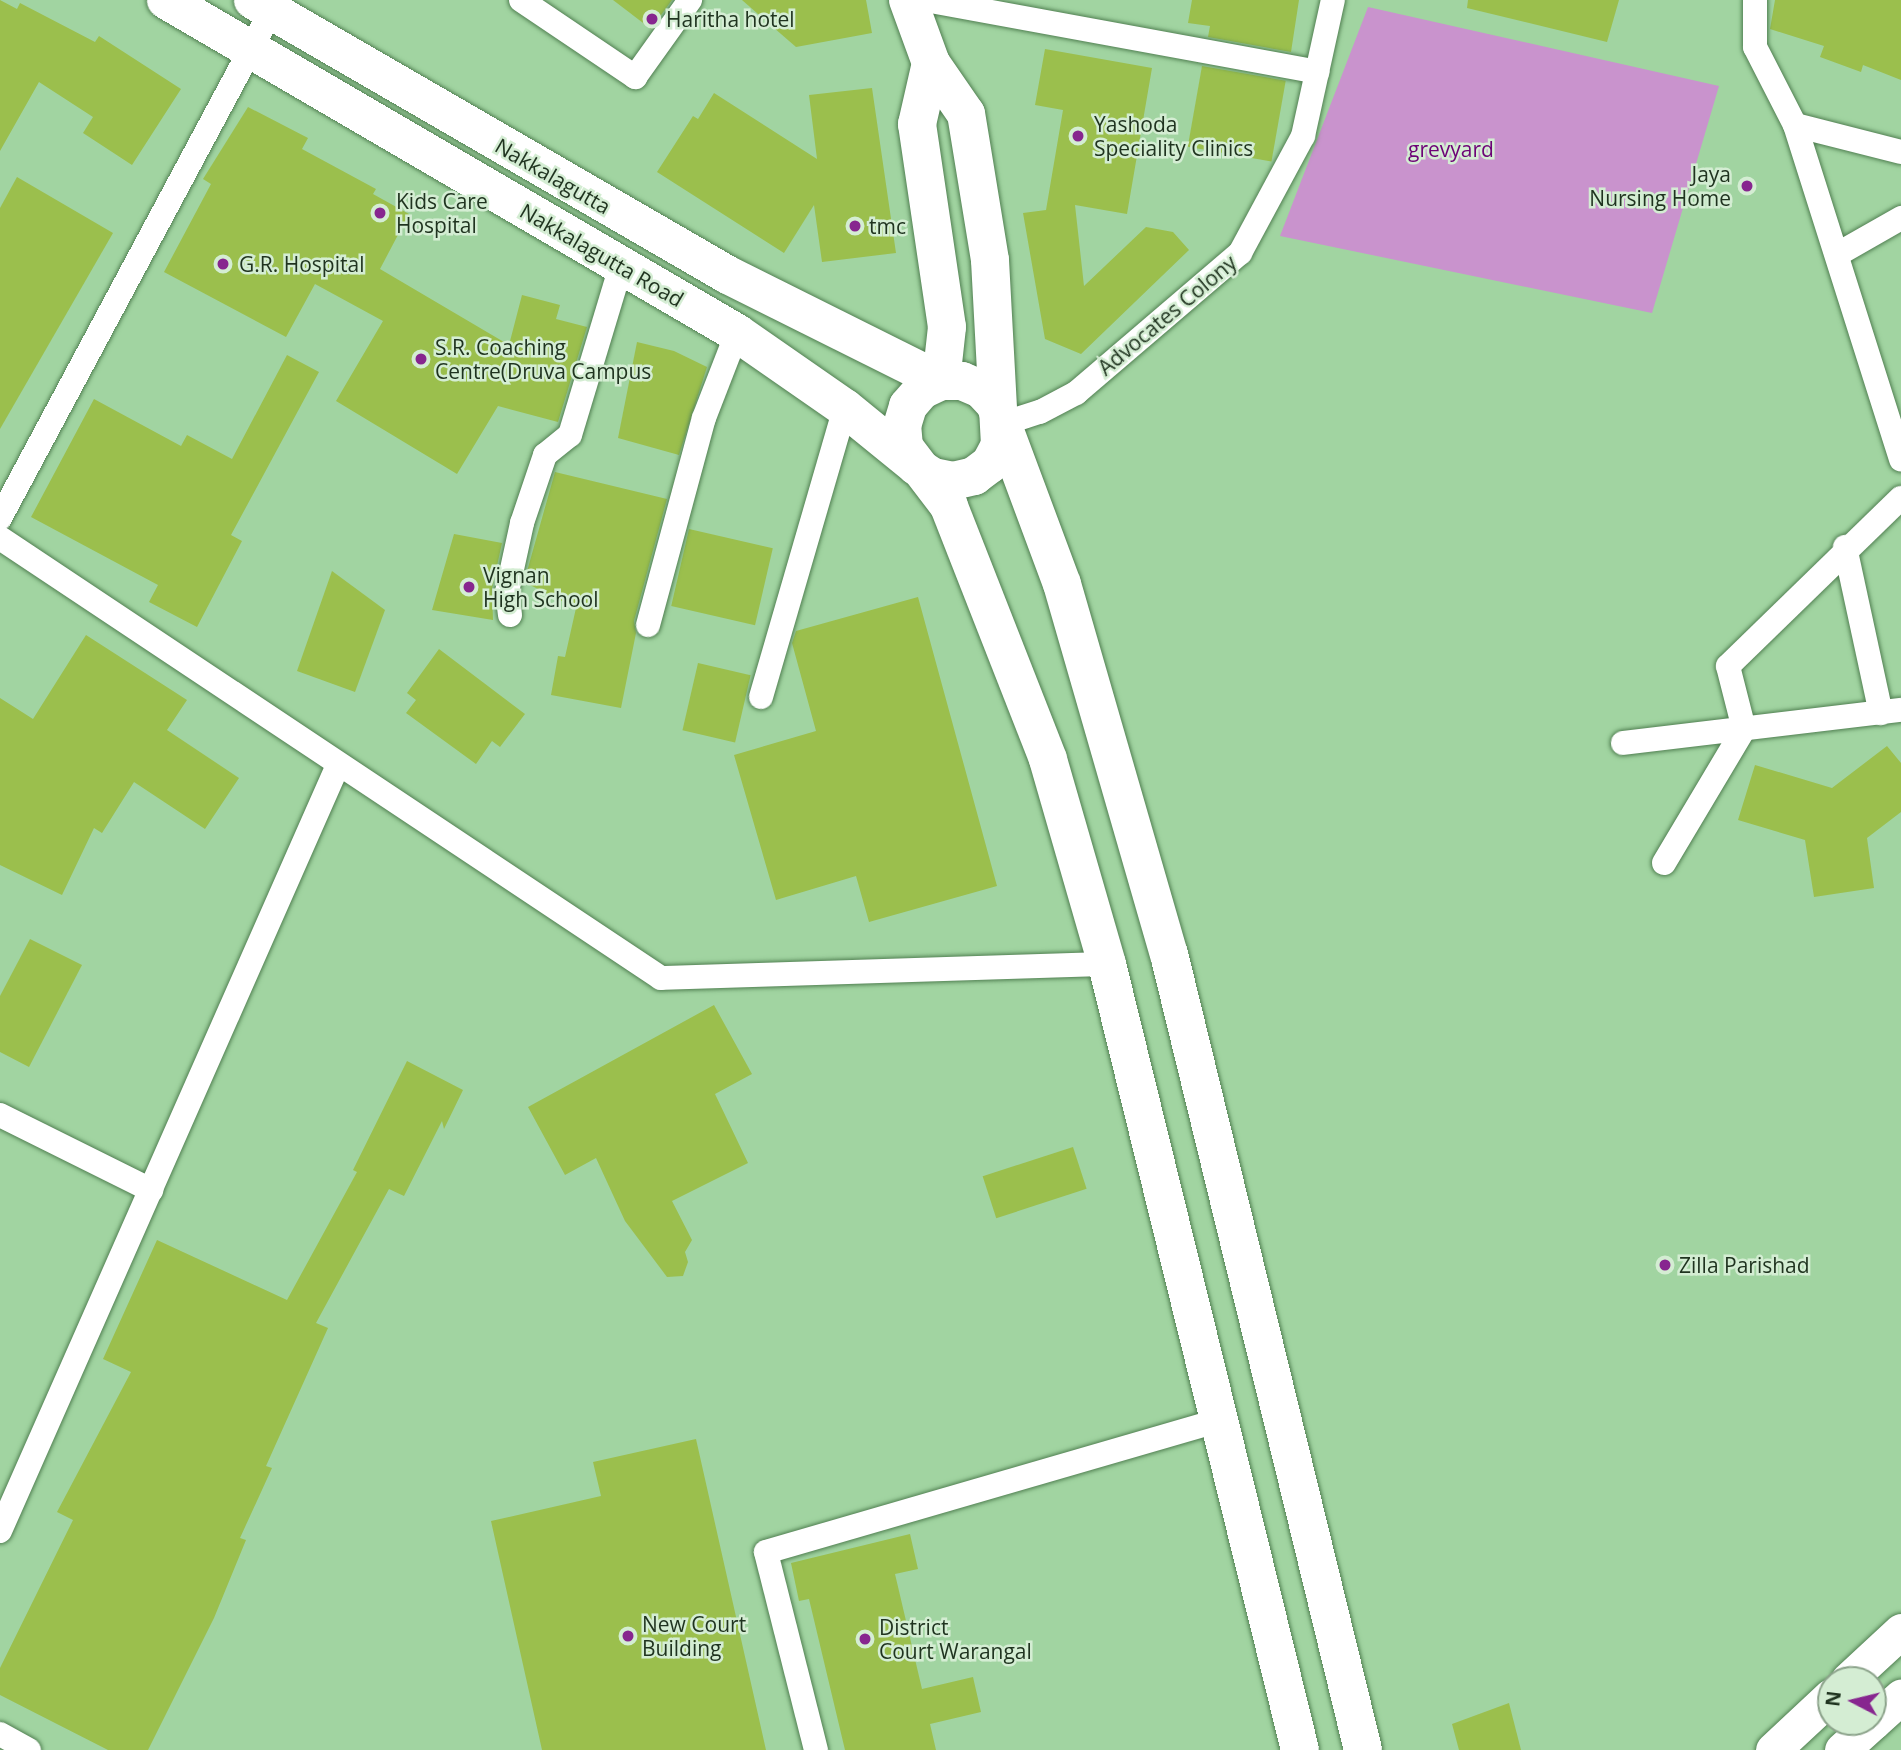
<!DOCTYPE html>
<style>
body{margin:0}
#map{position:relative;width:1901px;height:1750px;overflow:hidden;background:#a1d4a1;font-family:"Open Sans",sans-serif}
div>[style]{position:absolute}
.green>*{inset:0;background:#c993cd}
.building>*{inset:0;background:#9bbf4d;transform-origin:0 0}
.roads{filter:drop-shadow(0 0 2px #518052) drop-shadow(0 0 2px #518052)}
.minor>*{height:24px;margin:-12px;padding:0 12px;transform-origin:12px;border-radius:12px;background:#fff}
.secondary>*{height:35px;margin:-17.5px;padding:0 17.5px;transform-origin:17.5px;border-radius:17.5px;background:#fff}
.primary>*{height:38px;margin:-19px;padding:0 19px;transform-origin:19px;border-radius:19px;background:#fff}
.dots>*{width:19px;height:19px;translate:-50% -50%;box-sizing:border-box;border:4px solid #d4edd3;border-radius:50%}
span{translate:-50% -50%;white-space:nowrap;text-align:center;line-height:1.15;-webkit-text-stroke:5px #d4edd3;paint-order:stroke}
.poi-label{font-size:21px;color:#1f331f}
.left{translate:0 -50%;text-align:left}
.right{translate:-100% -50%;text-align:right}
.park-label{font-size:21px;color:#6d0376}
.street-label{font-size:21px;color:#1f331f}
.north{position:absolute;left:1817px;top:1666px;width:70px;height:70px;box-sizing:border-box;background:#d4edd3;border:2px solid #8ca38b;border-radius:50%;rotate:277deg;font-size:19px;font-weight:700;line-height:28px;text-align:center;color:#1f331f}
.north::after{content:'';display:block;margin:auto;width:24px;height:32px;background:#87268f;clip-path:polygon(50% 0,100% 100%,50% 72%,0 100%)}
</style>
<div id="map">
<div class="green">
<div style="clip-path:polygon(1368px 7px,1719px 86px,1652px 313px,1280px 236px)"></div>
</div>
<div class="building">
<div style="clip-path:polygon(0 0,17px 9px,20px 3px,95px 42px,99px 36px,181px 89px,132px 165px,83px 133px,93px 117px,39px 82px,0 151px)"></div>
<div style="clip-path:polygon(613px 0,672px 0,651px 29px)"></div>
<div style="clip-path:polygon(742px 0,866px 0,872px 33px,796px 47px)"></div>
<div style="clip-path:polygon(1192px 0,1299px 0,1291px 52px,1208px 37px,1210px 26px,1188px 23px)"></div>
<div style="clip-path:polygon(1468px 0,1619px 0,1607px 42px,1467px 8px)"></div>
<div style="clip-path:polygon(1775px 0,1901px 0,1901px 80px,1863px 65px,1861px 72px,1820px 57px,1824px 46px,1770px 29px)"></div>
<div style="clip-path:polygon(1045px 49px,1152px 68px,1127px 214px,1075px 205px,1084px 286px,1146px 227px,1173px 232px,1189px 250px,1081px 354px,1045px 339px,1023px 213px,1046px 210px,1063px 110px,1035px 105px)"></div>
<div style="left:1202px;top:66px;width:85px;height:82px;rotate:10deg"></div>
<div style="clip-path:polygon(872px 88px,896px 253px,822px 262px,814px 205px,784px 253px,657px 172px,693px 116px,698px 119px,714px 93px,817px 159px,809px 95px)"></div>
<div style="clip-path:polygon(248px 107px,308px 138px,302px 149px,376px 189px,373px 194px,409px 214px,380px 269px,509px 345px,522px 295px,560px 305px,556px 319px,587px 327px,558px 422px,498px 406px,457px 474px,336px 401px,383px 321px,315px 284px,286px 337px,164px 272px,211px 184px,203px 179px)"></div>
<div style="clip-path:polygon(17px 177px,113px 233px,0 429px,0 208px)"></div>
<div style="clip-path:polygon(637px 342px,674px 351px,707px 367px,679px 455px,618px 438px)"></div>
<div style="clip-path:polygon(287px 355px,319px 372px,231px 535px,242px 541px,197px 627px,149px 602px,158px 585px,31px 517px,94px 399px,181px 446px,187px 435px,232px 459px)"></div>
<div style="clip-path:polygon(555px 472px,667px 499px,634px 621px,636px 633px,621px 708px,551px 695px,558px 656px,565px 657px,576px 608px,524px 582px)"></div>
<div style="left:689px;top:529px;width:86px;height:79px;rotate:13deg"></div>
<div style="clip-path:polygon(454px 534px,502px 543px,492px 589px,493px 620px,432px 610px)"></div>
<div style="clip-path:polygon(332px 571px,385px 610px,355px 692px,297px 671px)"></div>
<div style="clip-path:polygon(918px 597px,997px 886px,869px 922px,856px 876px,776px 900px,734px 755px,816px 731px,792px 643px,796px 631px)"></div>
<div style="clip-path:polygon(86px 635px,187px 700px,167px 730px,239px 778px,205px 829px,134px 782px,102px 833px,94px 828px,62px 895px,0 865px,0 698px,33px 719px)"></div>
<div style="clip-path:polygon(439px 649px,525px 714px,500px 747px,492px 741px,476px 764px,406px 713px,416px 700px,407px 693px)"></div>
<div style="left:698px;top:663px;width:54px;height:69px;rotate:13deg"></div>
<div style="clip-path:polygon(1887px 746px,1901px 763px,1901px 812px,1867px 838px,1874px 888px,1814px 897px,1805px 840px,1738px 820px,1755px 765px,1832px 788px)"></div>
<div style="clip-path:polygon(30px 939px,82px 965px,29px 1067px,0 1052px,0 996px)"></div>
<div style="clip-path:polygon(714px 1005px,752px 1074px,715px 1094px,748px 1163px,672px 1201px,692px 1240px,685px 1252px,688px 1262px,683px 1276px,667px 1277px,625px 1221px,596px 1158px,565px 1175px,528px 1107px)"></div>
<div style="clip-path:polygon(407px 1061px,463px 1090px,444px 1129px,442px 1121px,404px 1196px,389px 1189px,316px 1323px,328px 1328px,266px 1466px,272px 1468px,240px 1538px,246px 1540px,214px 1618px,148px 1750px,108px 1750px,0 1695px,0 1668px,73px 1520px,57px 1512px,131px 1372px,103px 1359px,157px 1240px,287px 1300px,357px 1172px,353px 1170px)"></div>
<div style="left:1073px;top:1147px;width:44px;height:95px;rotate:72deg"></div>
<div style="clip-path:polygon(696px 1439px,766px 1750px,542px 1750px,491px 1521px,601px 1496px,593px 1462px)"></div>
<div style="clip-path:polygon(910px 1534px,918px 1569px,895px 1574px,922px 1689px,973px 1677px,981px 1712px,930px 1724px,936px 1750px,845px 1750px,809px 1599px,799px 1601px,791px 1563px)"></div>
<div style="clip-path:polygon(1509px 1703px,1521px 1750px,1459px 1750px,1452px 1724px)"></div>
</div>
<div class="roads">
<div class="minor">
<div style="left:521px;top:0;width:138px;rotate:34deg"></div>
<div style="left:635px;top:77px;width:95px;rotate:-54.5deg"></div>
<div style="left:926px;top:0;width:398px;rotate:10.4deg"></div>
<div style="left:1755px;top:0;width:47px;rotate:90deg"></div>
<div style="left:1755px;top:47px;width:88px;rotate:62.9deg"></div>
<div style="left:1795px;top:125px;width:351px;rotate:72.4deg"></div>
<div style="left:1795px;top:125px;width:109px;rotate:14.3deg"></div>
<div style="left:1838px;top:254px;width:73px;rotate:-29.7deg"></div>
<div style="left:1002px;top:424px;width:40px;rotate:-18deg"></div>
<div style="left:1040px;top:412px;width:41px;rotate:-27.8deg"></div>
<div style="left:1076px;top:393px;width:216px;rotate:-40.5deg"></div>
<div style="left:1240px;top:253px;width:133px;rotate:-61.7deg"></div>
<div style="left:1303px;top:136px;width:139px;rotate:-77.6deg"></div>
<div style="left:0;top:518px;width:587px;rotate:-61.86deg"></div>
<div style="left:0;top:538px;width:794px;rotate:33.65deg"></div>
<div style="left:661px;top:978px;width:446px;rotate:-1.8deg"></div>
<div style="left:1845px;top:547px;width:170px;rotate:77.8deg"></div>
<div style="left:510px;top:615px;width:23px;rotate:-97deg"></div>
<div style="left:507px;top:592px;width:71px;rotate:-77.7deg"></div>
<div style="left:522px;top:523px;width:72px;rotate:-71.3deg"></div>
<div style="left:545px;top:455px;width:32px;rotate:-39deg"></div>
<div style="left:570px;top:435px;width:177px;rotate:-73.2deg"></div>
<div style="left:648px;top:625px;width:214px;rotate:-74.9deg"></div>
<div style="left:704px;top:418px;width:91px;rotate:-68.8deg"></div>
<div style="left:761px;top:697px;width:301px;rotate:-73.8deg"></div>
<div style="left:1623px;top:743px;width:280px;rotate:-6.8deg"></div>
<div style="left:1664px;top:863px;width:156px;rotate:-59.2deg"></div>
<div style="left:1744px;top:729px;width:65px;rotate:-104.3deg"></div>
<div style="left:1728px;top:666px;width:241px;rotate:-44.2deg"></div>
<div style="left:0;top:1115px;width:169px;rotate:26.4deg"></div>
<div style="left:0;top:1531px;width:837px;rotate:-66.19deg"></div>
<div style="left:0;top:1734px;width:33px;rotate:29deg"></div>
<div style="left:816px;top:1750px;width:204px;rotate:-104.2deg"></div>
<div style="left:766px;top:1552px;width:471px;rotate:-16.2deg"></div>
</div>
<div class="secondary">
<div style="left:1848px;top:1680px;width:72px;rotate:-42.8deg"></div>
<div style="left:1873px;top:1722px;width:38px;rotate:-42deg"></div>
<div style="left:1773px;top:1750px;width:79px;rotate:-43deg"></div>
<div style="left:1842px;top:1750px;width:42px;rotate:-42.1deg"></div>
</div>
<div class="primary">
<div style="left:166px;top:0;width:661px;rotate:30.25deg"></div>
<div style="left:737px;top:333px;width:131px;rotate:34.8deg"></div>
<div style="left:845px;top:408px;width:92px;rotate:39.2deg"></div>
<div style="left:916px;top:466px;width:20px;rotate:33deg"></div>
<div style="left:933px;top:477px;width:20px;rotate:11deg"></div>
<div style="left:953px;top:481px;width:22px;rotate:-13deg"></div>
<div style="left:974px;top:476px;width:20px;rotate:-37deg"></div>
<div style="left:990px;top:464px;width:21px;rotate:-62deg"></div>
<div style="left:1000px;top:445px;width:185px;rotate:-93.1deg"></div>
<div style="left:990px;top:260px;width:148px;rotate:-99.3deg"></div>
<div style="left:966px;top:114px;width:62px;rotate:-124.5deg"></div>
<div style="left:931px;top:63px;width:67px;rotate:-110.1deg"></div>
<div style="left:253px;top:0;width:549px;rotate:30.07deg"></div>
<div style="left:728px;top:275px;width:238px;rotate:26.5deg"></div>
<div style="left:931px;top:63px;width:63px;rotate:102.9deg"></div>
<div style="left:917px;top:124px;width:205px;rotate:81.6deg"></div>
<div style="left:947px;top:327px;width:54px;rotate:96.3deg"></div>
<div style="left:1300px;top:1750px;width:809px;rotate:-103.8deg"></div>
<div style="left:1107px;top:964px;width:213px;rotate:-106.1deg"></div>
<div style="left:1048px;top:759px;width:272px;rotate:-111.4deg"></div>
<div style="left:949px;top:506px;width:74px;rotate:-127.3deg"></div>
<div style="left:904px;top:447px;width:21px;rotate:-95deg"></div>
<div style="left:902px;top:426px;width:21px;rotate:-73deg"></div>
<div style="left:908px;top:406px;width:21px;rotate:-49deg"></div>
<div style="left:922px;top:390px;width:21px;rotate:-25deg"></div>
<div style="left:941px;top:381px;width:21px"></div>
<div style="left:962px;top:381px;width:21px;rotate:23deg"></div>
<div style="left:981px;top:389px;width:21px;rotate:47deg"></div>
<div style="left:995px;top:404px;width:192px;rotate:69.6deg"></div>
<div style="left:1062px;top:584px;width:385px;rotate:73.9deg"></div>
<div style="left:1169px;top:954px;width:819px;rotate:76.3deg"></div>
</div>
</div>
<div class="dots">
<div style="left:652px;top:19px;background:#87268f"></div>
<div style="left:1078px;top:136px;background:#87268f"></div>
<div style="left:1747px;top:186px;background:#87268f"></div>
<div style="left:380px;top:213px;background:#87268f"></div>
<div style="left:855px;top:226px;background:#87268f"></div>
<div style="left:223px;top:264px;background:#87268f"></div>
<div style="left:421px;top:359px;background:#87268f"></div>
<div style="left:469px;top:587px;background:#87268f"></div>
<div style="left:1665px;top:1265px;background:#87268f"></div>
<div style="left:628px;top:1636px;background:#87268f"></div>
<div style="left:865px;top:1639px;background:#87268f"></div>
</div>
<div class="poi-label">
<span class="left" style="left:666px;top:19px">Haritha hotel</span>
<span class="left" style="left:1094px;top:136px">Yashoda<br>Speciality Clinics</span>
<span class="right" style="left:1731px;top:186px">Jaya<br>Nursing Home</span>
<span class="left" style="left:396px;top:213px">Kids Care<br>Hospital</span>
<span class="left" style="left:869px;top:226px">tmc</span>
<span class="left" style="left:239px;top:264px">G.R. Hospital</span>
<span class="left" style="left:435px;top:359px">S.R. Coaching<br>Centre(Druva Campus</span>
<span class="left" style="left:483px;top:587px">Vignan<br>High School</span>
<span class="left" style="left:1679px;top:1265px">Zilla Parishad</span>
<span class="left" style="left:642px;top:1636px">New Court<br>Building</span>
<span class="left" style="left:879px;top:1639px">District<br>Court Warangal</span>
</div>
<div class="park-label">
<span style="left:1451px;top:149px">grevyard</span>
</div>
<div class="street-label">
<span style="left:553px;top:176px;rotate:30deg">Nakkalagutta</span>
<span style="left:602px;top:255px;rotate:30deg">Nakkalagutta Road</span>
<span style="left:1167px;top:315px;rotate:-40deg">Advocates Colony</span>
</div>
<div class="north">N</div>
</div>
